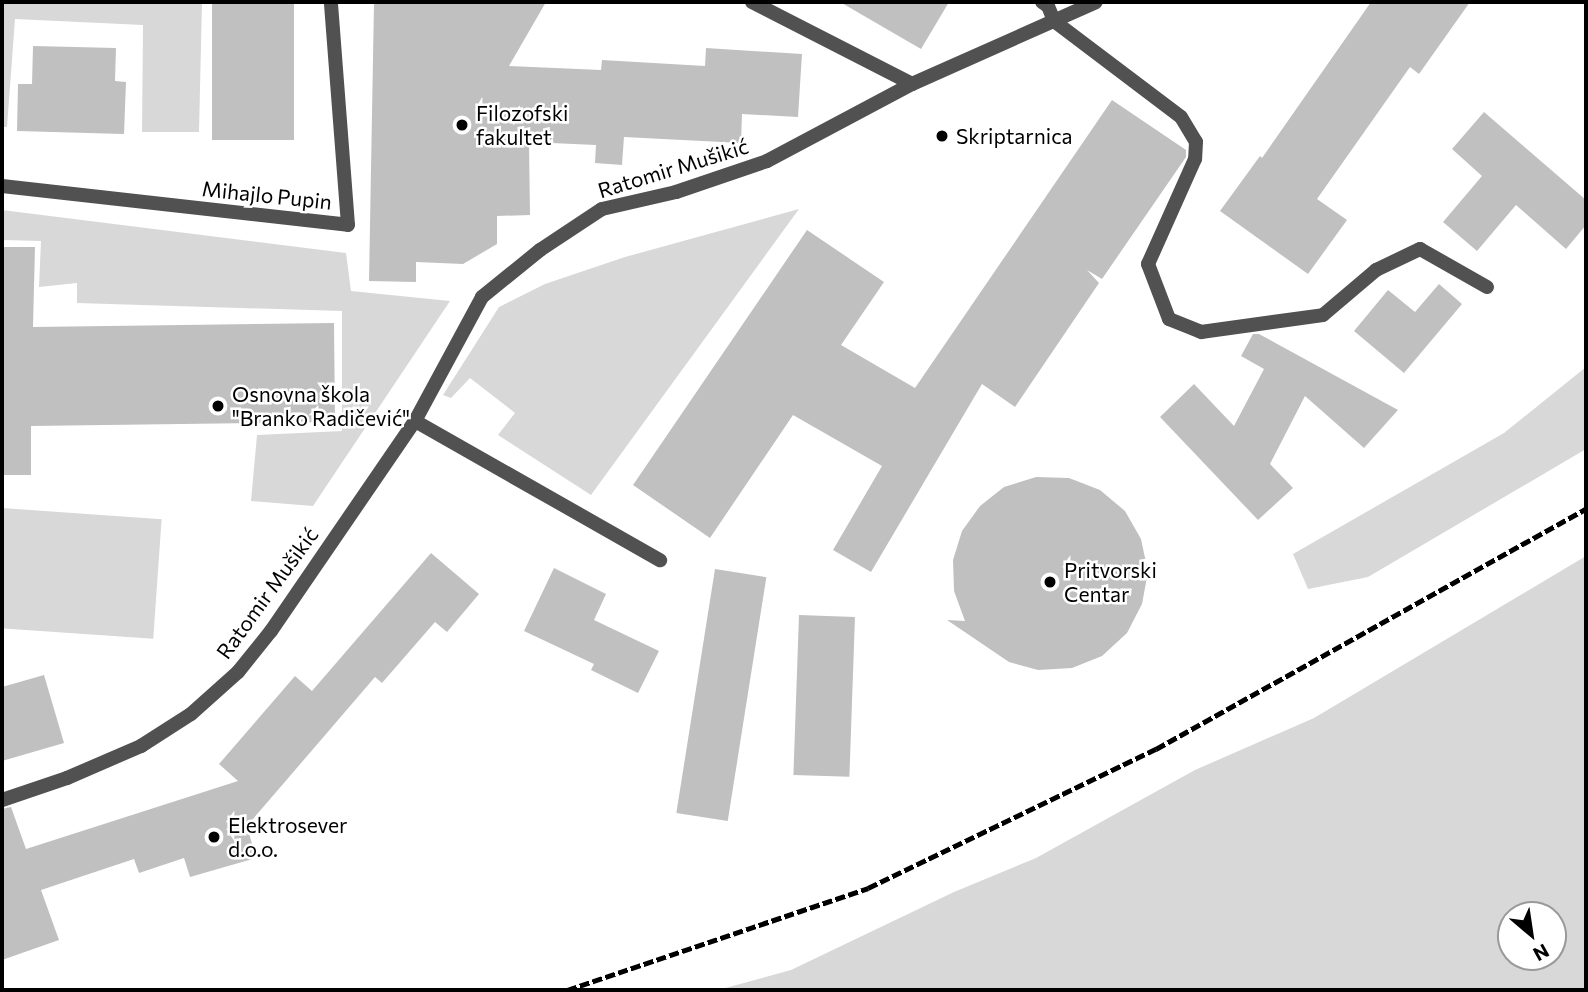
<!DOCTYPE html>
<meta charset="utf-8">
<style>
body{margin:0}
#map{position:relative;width:1588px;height:992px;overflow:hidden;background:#fff;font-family:Commissioner,sans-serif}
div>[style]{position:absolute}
.green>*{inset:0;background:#d8d8d8;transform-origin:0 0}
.building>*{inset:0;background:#c0c0c0;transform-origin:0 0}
.street>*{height:14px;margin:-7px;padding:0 7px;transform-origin:7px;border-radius:7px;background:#515151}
.rail>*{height:5px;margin-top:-2.5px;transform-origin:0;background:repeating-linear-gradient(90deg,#000 0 10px,transparent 0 13.5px)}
.dots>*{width:19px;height:19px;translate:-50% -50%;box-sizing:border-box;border:4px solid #fff;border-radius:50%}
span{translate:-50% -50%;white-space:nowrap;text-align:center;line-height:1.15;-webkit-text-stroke:5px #fff;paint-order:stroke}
.poi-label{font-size:21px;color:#000}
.left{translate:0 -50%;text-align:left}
.street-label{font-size:21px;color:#000}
.frame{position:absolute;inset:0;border:4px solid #000;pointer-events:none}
.north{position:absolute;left:1497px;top:901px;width:70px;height:70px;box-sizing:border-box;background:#fff;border:2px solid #999;border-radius:50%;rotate:151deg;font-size:19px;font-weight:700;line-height:28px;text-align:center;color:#000}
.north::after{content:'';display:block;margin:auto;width:24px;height:32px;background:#000;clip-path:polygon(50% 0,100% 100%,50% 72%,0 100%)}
</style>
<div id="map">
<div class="green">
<div style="clip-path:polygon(2px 2px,202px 2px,199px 132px,142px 132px,143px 25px,15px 19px,7px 127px,2px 127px)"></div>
<div style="clip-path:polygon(799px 209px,591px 495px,498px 435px,515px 413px,470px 378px,451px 398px,443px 395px,499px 307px,545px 284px,625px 257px)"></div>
<div style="clip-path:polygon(2px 210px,346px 253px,351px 291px,450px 301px,313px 506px,251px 501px,257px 435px,342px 431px,342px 311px,77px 303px,77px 283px,39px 287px,41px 241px,2px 240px)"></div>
<div style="clip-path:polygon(1586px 367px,1586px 449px,1368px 577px,1308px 589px,1293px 554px,1504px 433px)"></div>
<div style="left:2px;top:508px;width:160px;height:120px;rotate:4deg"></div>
<div style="clip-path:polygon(evenodd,1586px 556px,1586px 990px,718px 990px,791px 970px,954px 892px,1036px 858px,1195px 770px,1314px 718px,1586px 556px,1511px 915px,1553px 915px,1553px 957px,1511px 957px,1511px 915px)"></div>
</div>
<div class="building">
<div style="left:212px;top:2px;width:82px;height:138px"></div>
<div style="clip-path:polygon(374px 2px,546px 2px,509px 66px,601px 70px,602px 60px,705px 66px,706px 48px,802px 54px,798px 117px,742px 114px,741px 143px,624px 137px,622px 165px,595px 163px,596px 145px,529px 142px,530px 215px,497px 216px,497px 244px,463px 264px,416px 262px,416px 282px,369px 281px)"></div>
<div style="clip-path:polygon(840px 2px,949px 2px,921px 49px)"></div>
<div style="clip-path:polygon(1371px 2px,1470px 2px,1419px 74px,1410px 67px,1317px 199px,1347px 220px,1308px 274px,1220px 211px,1260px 156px,1262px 158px)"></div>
<div style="clip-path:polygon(33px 46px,116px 48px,115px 81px,126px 82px,124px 134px,17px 131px,18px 84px,32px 84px)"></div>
<div style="clip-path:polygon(1112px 100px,1186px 150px,1186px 157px,1102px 279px,1087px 270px,1099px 283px,1015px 407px,982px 384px,871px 572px,833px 550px,882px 466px,793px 415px,710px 538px,633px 485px,807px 230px,884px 282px,841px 345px,915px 388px)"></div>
<div style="clip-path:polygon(1484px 112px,1586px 200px,1586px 225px,1566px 249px,1516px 205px,1477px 251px,1443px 222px,1482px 176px,1452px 149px)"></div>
<div style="clip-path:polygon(2px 247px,35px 247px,33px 327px,334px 323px,335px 422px,31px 426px,31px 475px,2px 475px)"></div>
<div style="clip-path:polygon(1439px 284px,1462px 304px,1404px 373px,1354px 331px,1388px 290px,1415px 312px)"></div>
<div style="clip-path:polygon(1253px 334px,1259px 334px,1398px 410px,1364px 448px,1305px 396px,1270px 464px,1293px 488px,1258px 520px,1160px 417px,1194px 384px,1234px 426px,1264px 369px,1241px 356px)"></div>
<div style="clip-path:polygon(1036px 477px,1069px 478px,1100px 490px,1125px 511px,1141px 539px,1148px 572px,1142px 604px,1127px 633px,1102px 656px,1072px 668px,1038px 670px,1009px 662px,947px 620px,965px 621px,954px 591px,953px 560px,962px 531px,980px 506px,1004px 487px)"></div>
<div style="clip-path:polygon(431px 553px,479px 594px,447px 632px,435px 622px,382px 683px,375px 677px,247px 826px,256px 858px,190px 877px,184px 858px,139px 873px,134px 859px,41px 890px,59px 940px,2px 960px,2px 809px,11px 807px,26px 849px,238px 781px,219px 764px,295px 676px,312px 691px)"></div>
<div style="clip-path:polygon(554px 568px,606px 594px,594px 620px,659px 651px,638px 693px,591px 670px,594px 664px,524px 631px)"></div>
<div style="left:715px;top:569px;width:52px;height:247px;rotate:9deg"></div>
<div style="left:799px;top:615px;width:56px;height:160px;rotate:2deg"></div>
<div style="clip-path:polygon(44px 675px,64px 743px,2px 761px,2px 687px)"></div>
</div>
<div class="street">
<div style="left:752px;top:2px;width:180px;rotate:27.1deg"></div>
<div style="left:1042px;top:2px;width:7px;rotate:34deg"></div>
<div style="left:1048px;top:6px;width:16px;rotate:68deg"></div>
<div style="left:1054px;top:21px;width:159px;rotate:37.1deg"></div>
<div style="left:1181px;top:117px;width:29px;rotate:59deg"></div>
<div style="left:1196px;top:142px;width:17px;rotate:93deg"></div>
<div style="left:1195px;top:159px;width:115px;rotate:114.1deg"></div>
<div style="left:1148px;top:264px;width:59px;rotate:69.1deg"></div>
<div style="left:1169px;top:319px;width:35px;rotate:22deg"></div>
<div style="left:1201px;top:332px;width:123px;rotate:-7.9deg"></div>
<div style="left:1323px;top:315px;width:70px;rotate:-40.3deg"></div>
<div style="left:1376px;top:270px;width:49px;rotate:-25.5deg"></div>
<div style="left:1420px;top:249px;width:77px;rotate:29.6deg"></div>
<div style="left:2px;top:186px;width:348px;rotate:6.4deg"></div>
<div style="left:348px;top:225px;width:224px;rotate:-94.4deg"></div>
<div style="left:415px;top:421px;width:282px;rotate:29.6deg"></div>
<div style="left:2px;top:800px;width:69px;rotate:-18.7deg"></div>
<div style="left:67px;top:778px;width:81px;rotate:-23.4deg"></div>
<div style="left:141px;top:746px;width:59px;rotate:-32.6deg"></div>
<div style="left:191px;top:714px;width:63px;rotate:-41.8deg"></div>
<div style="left:238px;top:672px;width:53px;rotate:-51.2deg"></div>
<div style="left:271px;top:631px;width:255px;rotate:-55.6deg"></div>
<div style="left:415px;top:421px;width:141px;rotate:-61.6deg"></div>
<div style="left:482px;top:297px;width:75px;rotate:-39deg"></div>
<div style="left:540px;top:250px;width:74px;rotate:-33.5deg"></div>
<div style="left:602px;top:209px;width:76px;rotate:-12.9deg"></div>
<div style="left:676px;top:192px;width:96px;rotate:-18.8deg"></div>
<div style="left:767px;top:161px;width:164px;rotate:-28deg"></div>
<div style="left:912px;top:84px;width:201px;rotate:-24deg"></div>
</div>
<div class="rail">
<div style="left:567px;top:990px;width:318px;rotate:-18.7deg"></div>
<div style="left:868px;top:888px;width:320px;rotate:-25.8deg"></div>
<div style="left:1156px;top:749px;width:492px;rotate:-29.2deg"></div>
</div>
<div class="dots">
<div style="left:462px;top:125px;background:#000"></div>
<div style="left:942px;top:136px;background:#000"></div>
<div style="left:218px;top:406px;background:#000"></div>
<div style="left:1050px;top:582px;background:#000"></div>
<div style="left:214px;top:837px;background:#000"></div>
</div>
<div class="poi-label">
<span class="left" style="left:476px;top:125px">Filozofski<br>fakultet</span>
<span class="left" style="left:956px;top:136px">Skriptarnica</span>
<span class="left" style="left:232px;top:406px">Osnovna škola<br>"Branko Radičević"</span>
<span class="left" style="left:1064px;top:582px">Pritvorski<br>Centar</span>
<span class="left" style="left:228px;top:837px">Elektrosever<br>d.o.o.</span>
</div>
<div class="street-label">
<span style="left:673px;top:168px;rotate:-17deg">Ratomir Mušikić</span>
<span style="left:267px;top:195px;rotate:6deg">Mihajlo Pupin</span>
<span style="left:267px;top:593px;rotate:-54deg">Ratomir Mušikić</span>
</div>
<div class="frame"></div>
<div class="north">N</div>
</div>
